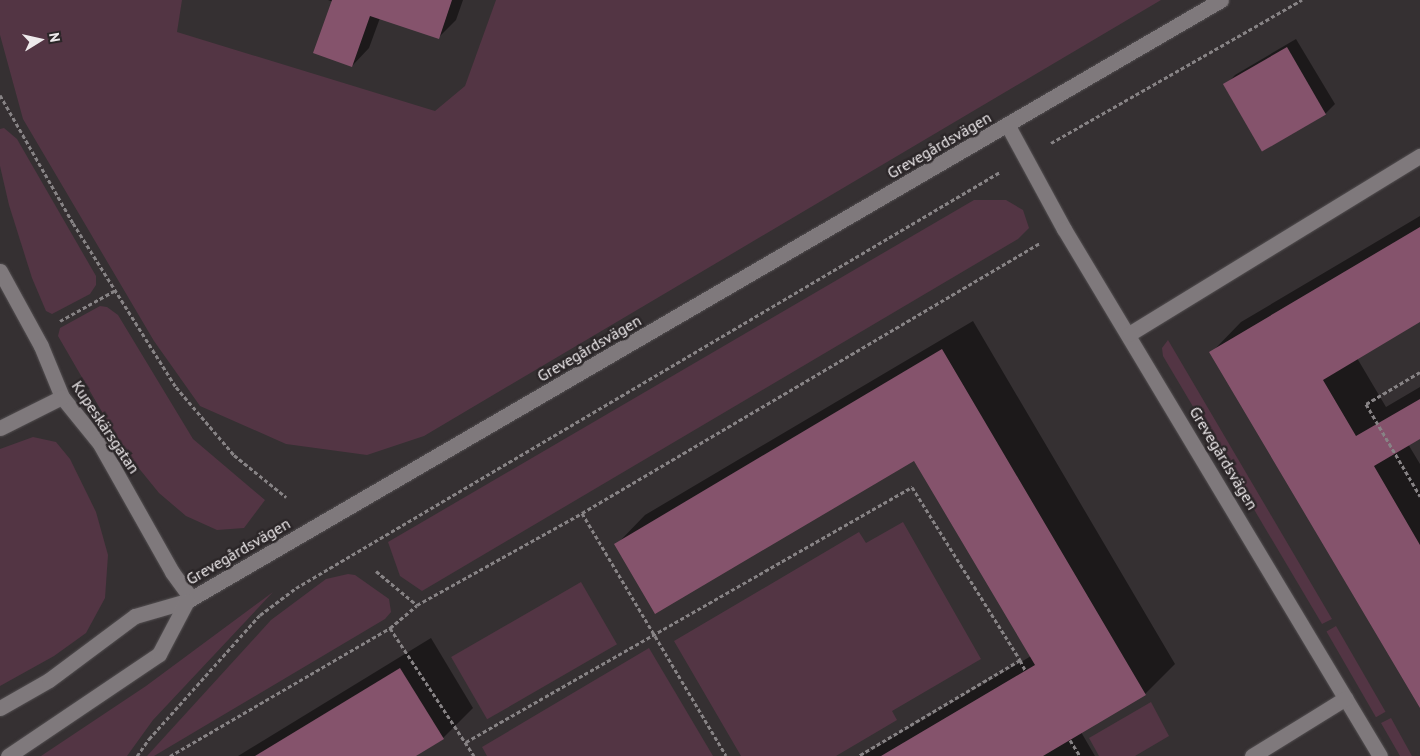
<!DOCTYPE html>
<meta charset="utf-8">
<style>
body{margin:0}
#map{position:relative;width:1420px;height:756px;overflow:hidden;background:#353032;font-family:"PT Sans",sans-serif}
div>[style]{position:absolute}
.green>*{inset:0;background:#533544;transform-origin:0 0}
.shadow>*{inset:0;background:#0007}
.building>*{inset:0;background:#85536c;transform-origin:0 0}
.path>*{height:3px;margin-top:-1.5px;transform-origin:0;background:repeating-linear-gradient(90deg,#878385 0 4px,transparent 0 6.5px)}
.roads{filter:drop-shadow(0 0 1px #534f51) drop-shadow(0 0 1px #534f51)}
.minor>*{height:15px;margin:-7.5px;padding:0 7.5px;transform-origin:7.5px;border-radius:7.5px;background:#7f797c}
span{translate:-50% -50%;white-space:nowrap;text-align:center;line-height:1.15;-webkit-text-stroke:5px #2b2628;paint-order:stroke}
.street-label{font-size:16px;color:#eeeaec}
.north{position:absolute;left:15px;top:15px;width:50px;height:50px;-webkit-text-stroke:4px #2b2628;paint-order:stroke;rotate:80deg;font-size:14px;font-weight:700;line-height:20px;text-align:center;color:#eeeaec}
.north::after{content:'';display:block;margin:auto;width:18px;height:22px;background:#eeeaec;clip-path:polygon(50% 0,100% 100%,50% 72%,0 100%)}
</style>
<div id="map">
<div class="green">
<div style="clip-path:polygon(0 0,182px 0,177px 32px,435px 111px,465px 86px,496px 0,1161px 0,424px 436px,367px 455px,286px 444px,200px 406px,154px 341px,23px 119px,0 35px)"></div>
<div style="clip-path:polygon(4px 128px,17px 139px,96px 276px,96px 285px,90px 294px,52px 314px,46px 311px,32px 278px,9px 205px,0 166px,0 129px)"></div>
<div style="clip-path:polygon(974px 200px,1006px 200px,1023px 210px,1029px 228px,1018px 239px,422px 591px,400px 576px,388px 542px)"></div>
<div style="clip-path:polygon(100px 306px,107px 307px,118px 315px,193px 439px,265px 500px,244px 528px,217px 530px,186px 516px,159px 493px,124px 450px,58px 336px,60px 328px)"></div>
<div style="clip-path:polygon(1168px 340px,1332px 619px,1322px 624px,1163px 356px,1162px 348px)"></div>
<div style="clip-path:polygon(33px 437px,56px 442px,70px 459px,96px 512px,108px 555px,105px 598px,86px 633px,54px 656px,0 686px,0 449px)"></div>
<div style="clip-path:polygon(903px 522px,981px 659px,892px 711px,897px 720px,836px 756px,741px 756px,674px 641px,859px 532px,866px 543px)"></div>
<div style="clip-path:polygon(348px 574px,355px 575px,389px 599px,391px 612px,385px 619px,154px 756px,147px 756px,271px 620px,326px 579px)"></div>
<div style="left:581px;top:582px;width:72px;height:150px;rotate:60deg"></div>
<div style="clip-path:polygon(273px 592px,153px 720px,127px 756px,41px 756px,146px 686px)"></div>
<div style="left:1336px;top:626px;width:99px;height:11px;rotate:60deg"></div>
<div style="clip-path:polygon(649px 648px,713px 756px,487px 756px,482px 747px)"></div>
<div style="clip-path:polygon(1151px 702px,1169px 736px,1135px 756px,1099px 756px,1089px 738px)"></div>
<div style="clip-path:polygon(1391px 718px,1412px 756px,1400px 756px,1381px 723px)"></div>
</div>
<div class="shadow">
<div style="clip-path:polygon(328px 0,463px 0,456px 20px,438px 38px,380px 18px,369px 48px,352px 66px,333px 2px)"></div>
<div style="clip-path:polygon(1296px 39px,1335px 104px,1326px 113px,1264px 150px,1226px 85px,1235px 75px)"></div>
<div style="clip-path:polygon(1420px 216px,1420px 321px,1357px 358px,1386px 407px,1420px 387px,1420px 437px,1408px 444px,1420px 464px,1420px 705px,1211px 353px,1241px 322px)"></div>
<div style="clip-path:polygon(973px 321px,1175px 664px,1145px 694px,1081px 732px,1095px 756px,862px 756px,1031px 656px,914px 459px,616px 545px,645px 515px)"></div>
<div style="clip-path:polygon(431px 638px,473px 708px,443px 738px,414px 756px,238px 756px)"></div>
</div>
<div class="building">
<div style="clip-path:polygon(332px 0,452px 0,439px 39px,370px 16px,352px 67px,313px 53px)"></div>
<div style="left:1287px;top:47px;width:78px;height:74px;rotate:60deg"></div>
<div style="clip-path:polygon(1420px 227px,1420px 322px,1323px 380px,1356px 436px,1420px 399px,1420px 439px,1374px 466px,1420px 545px,1420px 708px,1209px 352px)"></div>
<div style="clip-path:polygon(942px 349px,1146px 695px,1043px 756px,881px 756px,1035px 665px,914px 461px,655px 614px,614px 544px)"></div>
<div style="clip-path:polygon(400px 668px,444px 739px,416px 756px,255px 756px)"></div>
</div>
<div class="path">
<div style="left:0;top:95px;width:147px;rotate:60.3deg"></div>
<div style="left:73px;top:223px;width:194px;rotate:57.9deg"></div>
<div style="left:176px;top:387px;width:89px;rotate:49.5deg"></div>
<div style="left:234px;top:455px;width:67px;rotate:38.9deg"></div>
<div style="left:1051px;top:143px;width:289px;rotate:-29.7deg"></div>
<div style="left:60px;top:321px;width:62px;rotate:-29.1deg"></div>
<div style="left:1420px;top:372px;width:63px;rotate:149.3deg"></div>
<div style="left:1366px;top:404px;width:107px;rotate:59.6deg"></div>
<div style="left:582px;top:513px;width:282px;rotate:59.3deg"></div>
<div style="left:376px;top:571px;width:53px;rotate:39.7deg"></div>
<div style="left:390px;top:628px;width:153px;rotate:56.7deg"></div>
<div style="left:1020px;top:660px;width:11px;rotate:63deg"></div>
<div style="left:1070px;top:740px;width:19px;rotate:58deg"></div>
<div style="left:466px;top:742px;width:514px;rotate:-29.76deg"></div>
<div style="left:912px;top:487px;width:204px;rotate:58deg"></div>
<div style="left:1020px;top:660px;width:188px;rotate:149.3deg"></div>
<div style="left:137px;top:756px;width:21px;rotate:-55deg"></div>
<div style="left:149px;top:739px;width:166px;rotate:-48.2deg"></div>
<div style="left:260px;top:615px;width:45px;rotate:-36.9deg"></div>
<div style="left:296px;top:588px;width:818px;rotate:-30.58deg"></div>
<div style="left:170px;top:756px;width:255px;rotate:-30.2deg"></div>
<div style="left:390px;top:628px;width:35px;rotate:-40deg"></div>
<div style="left:417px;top:605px;width:189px;rotate:-29.1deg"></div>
<div style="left:582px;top:513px;width:532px;rotate:-30.52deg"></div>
</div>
<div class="roads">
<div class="minor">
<div style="left:1008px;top:126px;width:117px;rotate:61.5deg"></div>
<div style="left:1064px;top:229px;width:614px;rotate:59.05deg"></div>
<div style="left:0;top:271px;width:85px;rotate:61.3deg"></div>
<div style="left:41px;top:346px;width:55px;rotate:67.6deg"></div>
<div style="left:62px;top:397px;width:60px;rotate:51deg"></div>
<div style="left:100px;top:444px;width:147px;rotate:60.6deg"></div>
<div style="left:172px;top:572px;width:32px;rotate:54deg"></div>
<div style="left:1129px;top:334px;width:341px;rotate:-31.5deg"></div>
<div style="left:0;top:428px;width:69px;rotate:-26.6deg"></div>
<div style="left:0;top:708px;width:56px;rotate:-29.7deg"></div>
<div style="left:49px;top:680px;width:107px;rotate:-36.7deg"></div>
<div style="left:135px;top:616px;width:54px;rotate:-16.1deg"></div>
<div style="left:187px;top:601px;width:1196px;rotate:-30.17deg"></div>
<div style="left:8px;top:756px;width:182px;rotate:-34deg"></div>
<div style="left:159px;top:654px;width:60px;rotate:-62.2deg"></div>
<div style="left:1252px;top:756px;width:110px;rotate:-31.7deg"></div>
</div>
</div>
<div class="street-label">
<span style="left:939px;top:145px;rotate:-30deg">Grevegårdsvägen</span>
<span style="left:589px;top:348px;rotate:-30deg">Grevegårdsvägen</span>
<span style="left:106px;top:427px;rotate:56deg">Kupeskärsgatan</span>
<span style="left:1224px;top:458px;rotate:59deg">Grevegårdsvägen</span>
<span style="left:238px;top:551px;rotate:-30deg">Grevegårdsvägen</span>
</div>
<div class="north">N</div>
</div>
